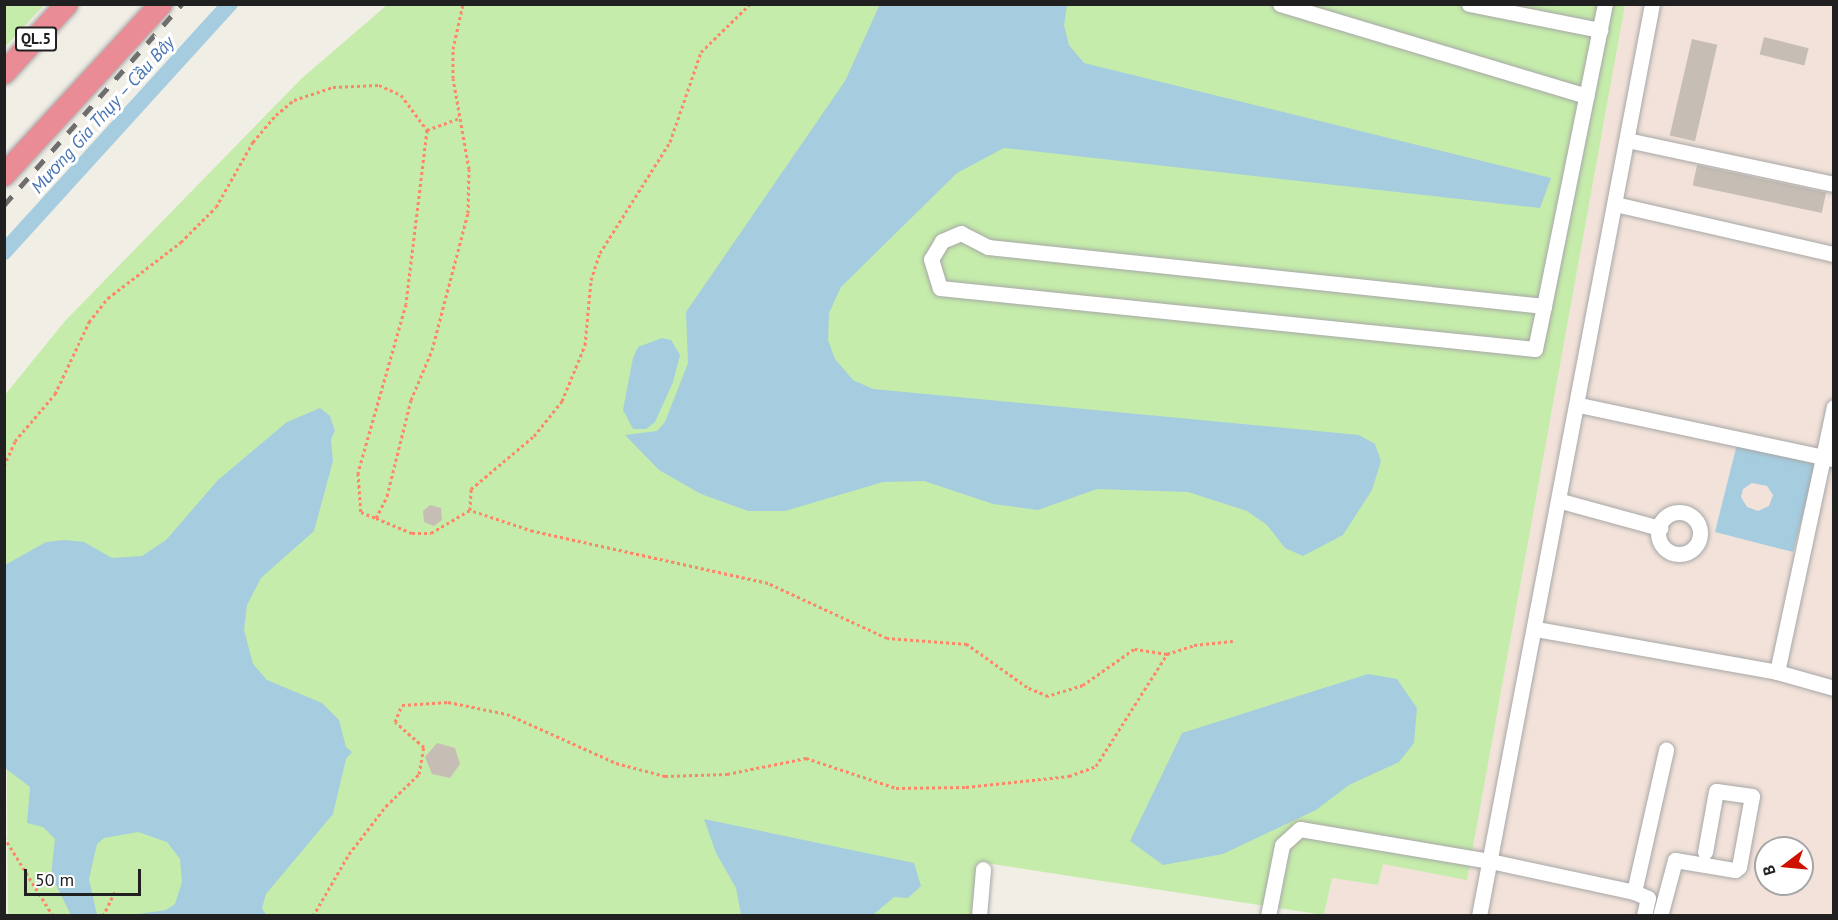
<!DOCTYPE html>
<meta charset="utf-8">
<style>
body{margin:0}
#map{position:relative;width:1838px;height:920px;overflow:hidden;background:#f1eee6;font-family:"PT Sans",sans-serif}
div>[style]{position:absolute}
.military>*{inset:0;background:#f2e2d9}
.grass>*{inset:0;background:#c5ecaa}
.water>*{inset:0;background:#a5cddf}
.canal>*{height:16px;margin:-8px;padding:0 8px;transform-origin:8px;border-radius:8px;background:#a5cddf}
.building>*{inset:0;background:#c6beb5;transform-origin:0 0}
.path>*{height:3px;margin-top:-1.5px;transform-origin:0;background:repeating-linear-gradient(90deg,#fe8669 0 3px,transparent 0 6px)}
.roads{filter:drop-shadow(0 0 2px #a7a7a7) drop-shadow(0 0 2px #a7a7a7)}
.minor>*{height:15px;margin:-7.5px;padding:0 7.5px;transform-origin:7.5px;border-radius:7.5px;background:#fff}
.minor>.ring{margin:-7.5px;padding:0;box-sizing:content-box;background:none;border:15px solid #fff;border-radius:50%}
.highway>*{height:22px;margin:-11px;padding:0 11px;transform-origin:11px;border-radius:11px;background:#ea8c95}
.rail>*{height:4.5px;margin-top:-2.25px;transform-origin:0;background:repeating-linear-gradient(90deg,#6e6e6e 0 12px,transparent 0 24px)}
span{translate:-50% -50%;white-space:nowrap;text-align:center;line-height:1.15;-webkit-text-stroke:6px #fff;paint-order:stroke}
.shield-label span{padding:2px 4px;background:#fff;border:2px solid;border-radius:4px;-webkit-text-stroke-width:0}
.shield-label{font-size:15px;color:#202020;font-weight:700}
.water-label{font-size:18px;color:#4874b3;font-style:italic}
.frame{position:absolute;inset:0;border:6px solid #202020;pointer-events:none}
.north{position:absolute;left:1754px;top:836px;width:60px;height:60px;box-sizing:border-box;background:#fff;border:2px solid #a6a6a6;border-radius:50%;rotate:254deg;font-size:16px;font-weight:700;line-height:24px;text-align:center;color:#202020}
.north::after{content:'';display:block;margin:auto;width:21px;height:27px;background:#cf1200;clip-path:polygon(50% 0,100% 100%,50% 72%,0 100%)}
.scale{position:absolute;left:24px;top:869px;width:117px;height:27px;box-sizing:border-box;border:3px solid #202020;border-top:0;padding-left:8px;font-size:18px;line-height:21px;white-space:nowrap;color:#202020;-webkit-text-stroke:4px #fff;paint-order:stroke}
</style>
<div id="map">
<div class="military">
<div style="clip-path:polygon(evenodd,1625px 5px,1833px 5px,1833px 915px,1324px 916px,1332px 878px,1378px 885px,1383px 864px,1467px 879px,1625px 5px,1766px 848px,1802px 848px,1802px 884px,1766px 884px,1766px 848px)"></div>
</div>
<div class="grass">
<div style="clip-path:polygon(5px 4px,44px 5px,5px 47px,4px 5px)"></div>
<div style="clip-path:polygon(387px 5px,1625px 5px,1467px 880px,1383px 864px,1378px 885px,1332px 878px,1324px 915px,979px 862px,973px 915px,8px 915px,4px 396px,65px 321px,301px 79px)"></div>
</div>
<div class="water">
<div style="clip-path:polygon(880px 4px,1067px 5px,1064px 25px,1069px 45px,1084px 63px,1551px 178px,1540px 208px,1004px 148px,957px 173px,841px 287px,829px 313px,828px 340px,835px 359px,853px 380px,873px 389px,1359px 435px,1375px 444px,1381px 461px,1372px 490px,1343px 535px,1303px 556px,1285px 548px,1267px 525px,1247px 511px,1188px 492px,1097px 489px,1038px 510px,993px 504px,924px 481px,883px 482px,785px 511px,748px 511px,701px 494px,659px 470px,625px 435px,657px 431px,665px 422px,688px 363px,686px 312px,845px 81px)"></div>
<div style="clip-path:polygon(662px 338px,671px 340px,680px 355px,673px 382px,655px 422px,646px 429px,633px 429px,623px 410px,633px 358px,638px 347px)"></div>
<div style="clip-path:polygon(320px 408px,330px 416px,335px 431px,331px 439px,333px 461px,314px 531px,261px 578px,247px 605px,244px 630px,253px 664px,267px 680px,322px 703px,339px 720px,346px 747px,352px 752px,346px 759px,333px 814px,266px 894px,262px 908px,266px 915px,132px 915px,166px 910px,175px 904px,182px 882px,180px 859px,167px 842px,138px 832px,104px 838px,97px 844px,89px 879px,97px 915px,71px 915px,51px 875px,55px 839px,43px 827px,27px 823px,30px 787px,5px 768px,5px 565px,46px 542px,64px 540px,84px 542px,112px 558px,142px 556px,166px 540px,218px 480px,287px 422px)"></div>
<div style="clip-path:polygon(evenodd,1737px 444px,1816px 464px,1793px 552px,1715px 532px,1737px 444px,1752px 483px,1767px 486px,1773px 495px,1769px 506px,1758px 511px,1747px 507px,1741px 497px,1743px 489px,1752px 483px)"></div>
<div style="clip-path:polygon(1368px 674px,1397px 679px,1417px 708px,1414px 743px,1399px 762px,1349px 785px,1316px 810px,1223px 854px,1163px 865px,1130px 841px,1182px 733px)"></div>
<div style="clip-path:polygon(704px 819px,914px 863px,921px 886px,908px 898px,894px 897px,873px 915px,741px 915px,736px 888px,716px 853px)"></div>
</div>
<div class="canal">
<div style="left:4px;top:252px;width:336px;rotate:-47.7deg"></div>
</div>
<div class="building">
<div style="left:1764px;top:37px;width:46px;height:18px;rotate:14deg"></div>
<div style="left:1692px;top:39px;width:26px;height:99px;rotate:13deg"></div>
<div style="left:1697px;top:165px;width:132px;height:21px;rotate:12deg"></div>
<div style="clip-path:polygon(430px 505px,441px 508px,442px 520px,434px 526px,424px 522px,423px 511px)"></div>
<div style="clip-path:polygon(437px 743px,455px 748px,460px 764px,450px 778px,432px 774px,425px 757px)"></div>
</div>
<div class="path">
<div style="left:427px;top:130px;width:33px;rotate:-20deg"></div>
<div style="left:4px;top:466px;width:27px;rotate:-66deg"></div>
<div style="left:15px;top:441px;width:62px;rotate:-49.6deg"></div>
<div style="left:55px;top:394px;width:80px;rotate:-64.7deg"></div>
<div style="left:89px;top:322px;width:31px;rotate:-52deg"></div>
<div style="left:108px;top:298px;width:92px;rotate:-37.5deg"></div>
<div style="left:181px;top:242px;width:49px;rotate:-45deg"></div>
<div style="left:216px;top:207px;width:75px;rotate:-60.4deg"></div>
<div style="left:253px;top:142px;width:35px;rotate:-50deg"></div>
<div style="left:276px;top:115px;width:23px;rotate:-40deg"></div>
<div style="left:294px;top:100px;width:41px;rotate:-18.4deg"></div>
<div style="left:333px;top:87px;width:46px;rotate:-2.5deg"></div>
<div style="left:379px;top:85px;width:24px;rotate:24deg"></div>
<div style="left:401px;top:95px;width:44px;rotate:53.4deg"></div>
<div style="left:427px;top:130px;width:175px;rotate:96.9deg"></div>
<div style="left:406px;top:304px;width:176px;rotate:105.9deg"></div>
<div style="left:358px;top:473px;width:39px;rotate:86deg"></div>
<div style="left:361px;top:512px;width:16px;rotate:22deg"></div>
<div style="left:376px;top:518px;width:25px;rotate:-63deg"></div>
<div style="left:387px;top:496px;width:99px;rotate:-76deg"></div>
<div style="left:411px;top:400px;width:54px;rotate:-67.2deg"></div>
<div style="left:432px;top:350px;width:142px;rotate:-75.3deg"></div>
<div style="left:468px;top:213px;width:44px;rotate:-88.7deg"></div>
<div style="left:469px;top:169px;width:92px;rotate:-100deg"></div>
<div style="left:453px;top:78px;width:29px;rotate:-90deg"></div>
<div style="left:453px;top:49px;width:46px;rotate:-77.5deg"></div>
<div style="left:376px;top:518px;width:39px;rotate:23deg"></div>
<div style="left:412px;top:533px;width:19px"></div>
<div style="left:431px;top:533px;width:45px;rotate:-30.5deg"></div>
<div style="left:1167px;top:654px;width:28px;rotate:-18deg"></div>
<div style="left:1194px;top:645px;width:39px;rotate:-6deg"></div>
<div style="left:4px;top:837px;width:93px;rotate:58.2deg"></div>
<div style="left:103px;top:916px;width:28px;rotate:-64deg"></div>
<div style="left:313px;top:916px;width:72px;rotate:-59.9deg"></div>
<div style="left:349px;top:854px;width:61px;rotate:-52.4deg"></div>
<div style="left:386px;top:806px;width:46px;rotate:-44.1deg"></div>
<div style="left:419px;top:774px;width:27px;rotate:-80deg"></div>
<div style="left:424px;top:747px;width:38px;rotate:-139deg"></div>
<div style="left:395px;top:722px;width:18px;rotate:-68deg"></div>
<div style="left:402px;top:705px;width:46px;rotate:-3.7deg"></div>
<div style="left:448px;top:702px;width:60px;rotate:11.5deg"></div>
<div style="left:507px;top:714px;width:120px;rotate:24.2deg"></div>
<div style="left:616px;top:763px;width:51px;rotate:14.9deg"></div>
<div style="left:665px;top:776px;width:62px;rotate:-1.8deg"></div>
<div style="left:727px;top:774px;width:81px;rotate:-11.4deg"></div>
<div style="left:806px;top:758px;width:95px;rotate:18.4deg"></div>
<div style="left:896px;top:788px;width:70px;rotate:-0.8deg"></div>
<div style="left:966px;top:787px;width:104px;rotate:-6.1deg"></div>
<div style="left:1069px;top:776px;width:29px;rotate:-20deg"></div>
<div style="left:1096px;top:766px;width:133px;rotate:-57.6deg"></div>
<div style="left:1167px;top:654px;width:33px;rotate:-171deg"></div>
<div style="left:1134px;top:649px;width:62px;rotate:144.8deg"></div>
<div style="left:1083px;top:685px;width:37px;rotate:163deg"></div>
<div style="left:1048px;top:696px;width:23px;rotate:-157deg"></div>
<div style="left:1027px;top:687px;width:74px;rotate:-144.4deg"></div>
<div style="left:967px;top:644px;width:80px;rotate:-175.7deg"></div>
<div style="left:887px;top:638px;width:131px;rotate:-155.2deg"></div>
<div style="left:768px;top:583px;width:241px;rotate:-167.5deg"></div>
<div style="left:533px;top:531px;width:66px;rotate:-161.6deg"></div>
<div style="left:470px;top:510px;width:21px;rotate:-87deg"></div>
<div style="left:471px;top:489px;width:82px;rotate:-40.1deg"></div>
<div style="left:534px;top:436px;width:45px;rotate:-51.3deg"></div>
<div style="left:562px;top:401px;width:61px;rotate:-67.7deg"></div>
<div style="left:585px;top:345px;width:65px;rotate:-84.7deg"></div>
<div style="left:591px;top:280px;width:28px;rotate:-72deg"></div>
<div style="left:600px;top:253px;width:131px;rotate:-57.8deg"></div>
<div style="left:670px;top:142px;width:95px;rotate:-71deg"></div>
<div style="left:701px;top:52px;width:69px;rotate:-44.4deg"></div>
</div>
<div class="roads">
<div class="minor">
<div style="left:1280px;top:4px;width:320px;rotate:16.7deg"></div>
<div style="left:1469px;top:4px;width:134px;rotate:11.2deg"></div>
<div style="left:1627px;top:140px;width:212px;rotate:12deg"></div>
<div style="left:1615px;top:204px;width:225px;rotate:12.9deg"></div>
<div style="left:1544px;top:306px;width:559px;rotate:-173.94deg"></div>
<div style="left:988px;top:247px;width:30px;rotate:-153deg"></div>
<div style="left:961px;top:233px;width:21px;rotate:157deg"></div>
<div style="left:942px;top:241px;width:21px;rotate:121deg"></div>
<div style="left:931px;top:259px;width:30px;rotate:73deg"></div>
<div style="left:940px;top:288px;width:598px;rotate:5.85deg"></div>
<div style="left:1535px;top:349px;width:44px;rotate:-78.2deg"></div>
<div style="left:1544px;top:306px;width:308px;rotate:-78.6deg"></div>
<div style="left:1579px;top:405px;width:261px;rotate:12deg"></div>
<div style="left:1561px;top:501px;width:103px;rotate:15.3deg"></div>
<div class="ring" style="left:1658px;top:512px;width:27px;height:27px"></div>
<div style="left:1536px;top:629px;width:245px;rotate:10.1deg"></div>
<div style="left:1777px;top:672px;width:59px;rotate:15.7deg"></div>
<div style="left:1777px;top:672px;width:271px;rotate:-77.9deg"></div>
<div style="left:1634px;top:892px;width:15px;rotate:23deg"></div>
<div style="left:1648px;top:898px;width:18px;rotate:103deg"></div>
<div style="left:979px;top:916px;width:47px;rotate:-85.1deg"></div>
<div style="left:1268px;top:916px;width:72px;rotate:-78.8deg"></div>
<div style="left:1282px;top:845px;width:24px;rotate:-42deg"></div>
<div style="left:1300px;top:829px;width:193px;rotate:9.6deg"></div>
<div style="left:1490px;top:861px;width:147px;rotate:12.1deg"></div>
<div style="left:1634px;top:892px;width:146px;rotate:-77.3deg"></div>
<div style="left:1479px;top:916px;width:928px;rotate:-79.26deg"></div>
<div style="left:1660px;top:916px;width:58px;rotate:-75deg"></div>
<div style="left:1675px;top:860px;width:61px;rotate:9.5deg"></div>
<div style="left:1735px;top:870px;width:5px;rotate:-37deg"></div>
<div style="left:1739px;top:867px;width:72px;rotate:-79.6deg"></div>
<div style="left:1752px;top:796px;width:36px;rotate:-172deg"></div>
<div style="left:1716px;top:791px;width:62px;rotate:100.2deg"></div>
</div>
<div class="highway">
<div style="left:4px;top:73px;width:93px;rotate:-47.6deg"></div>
<div style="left:4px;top:175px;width:232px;rotate:-47.4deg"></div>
</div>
</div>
<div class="rail">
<div style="left:4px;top:205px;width:268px;rotate:-48.5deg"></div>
</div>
<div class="shield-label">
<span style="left:36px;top:39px">QL.5</span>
</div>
<div class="water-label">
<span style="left:103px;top:115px;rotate:-48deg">Mương Gia Thụy – Cầu Bây</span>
</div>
<div class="frame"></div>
<div class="north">B</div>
<div class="scale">50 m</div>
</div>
